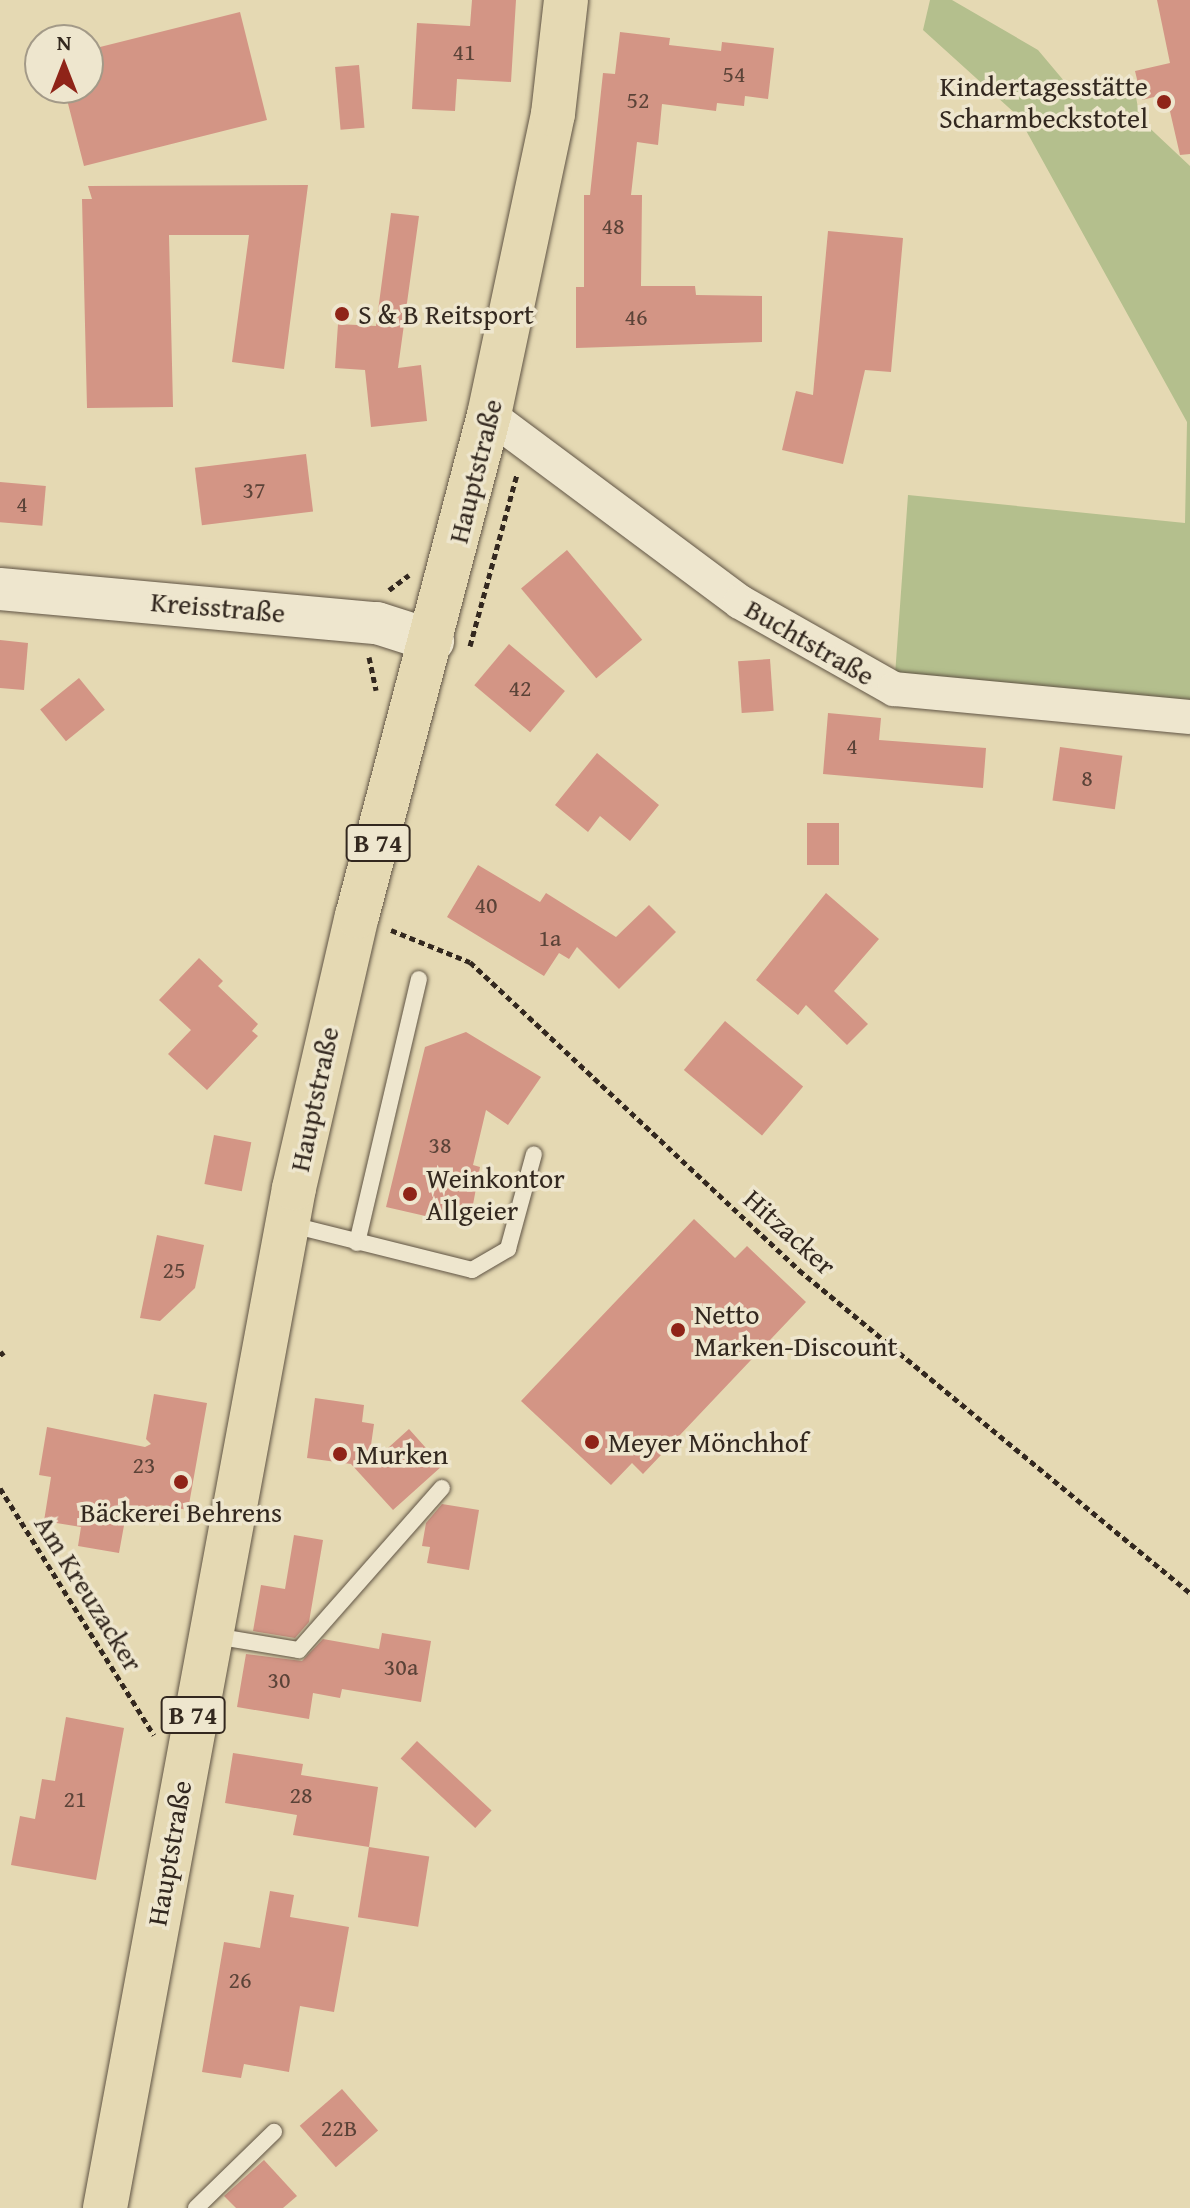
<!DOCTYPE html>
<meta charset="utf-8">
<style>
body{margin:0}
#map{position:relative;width:1190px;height:2208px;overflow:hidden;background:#e5d9b3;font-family:"Gentium Book Plus",serif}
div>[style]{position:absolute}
.green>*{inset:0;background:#b4bf8d}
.building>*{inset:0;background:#d39585;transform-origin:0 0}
.path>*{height:5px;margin-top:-2.5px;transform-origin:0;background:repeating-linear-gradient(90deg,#33281f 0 6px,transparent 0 10px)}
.roads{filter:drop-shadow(0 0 2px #605444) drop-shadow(0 0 2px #605444)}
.service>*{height:16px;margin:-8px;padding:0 8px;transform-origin:8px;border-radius:8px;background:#eee6ce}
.minor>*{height:34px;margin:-17px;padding:0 17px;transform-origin:17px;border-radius:17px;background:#eee6ce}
.tertiary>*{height:42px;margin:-21px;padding:0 21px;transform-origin:21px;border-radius:21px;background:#eee6ce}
.primary>*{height:44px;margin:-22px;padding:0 22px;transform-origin:22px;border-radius:22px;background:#e5d9b3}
.dots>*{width:22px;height:22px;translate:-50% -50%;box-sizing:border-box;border:4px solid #eee6ce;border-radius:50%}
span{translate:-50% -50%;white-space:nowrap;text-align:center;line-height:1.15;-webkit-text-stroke:7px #eee6ce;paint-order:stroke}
.number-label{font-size:24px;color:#5b4338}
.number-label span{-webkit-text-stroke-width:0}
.shield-label span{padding:2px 6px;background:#eee6ce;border:2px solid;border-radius:6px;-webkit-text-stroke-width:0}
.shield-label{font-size:26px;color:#33281f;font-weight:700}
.poi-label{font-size:28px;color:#33281f}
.right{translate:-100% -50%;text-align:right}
.left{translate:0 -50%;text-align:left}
.street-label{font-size:28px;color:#33281f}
.north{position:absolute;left:24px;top:24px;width:80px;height:80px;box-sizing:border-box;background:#eee6ce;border:2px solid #a39a88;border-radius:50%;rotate:0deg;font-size:22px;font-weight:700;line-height:32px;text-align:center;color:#33281f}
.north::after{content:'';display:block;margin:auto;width:28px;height:36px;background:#8f2418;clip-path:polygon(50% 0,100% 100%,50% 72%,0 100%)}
</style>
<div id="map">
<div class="green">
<div style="clip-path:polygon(930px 0,952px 0,1038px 50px,1075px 94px,1134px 86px,1140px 119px,1190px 166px,1190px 701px,894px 689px,908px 495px,1185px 523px,1187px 422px,1018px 116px,923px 30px)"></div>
</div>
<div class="building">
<div style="clip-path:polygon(472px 0,516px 0,511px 82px,457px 79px,455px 111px,412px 109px,417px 23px,470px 26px)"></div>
<div style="clip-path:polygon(1157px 0,1190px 0,1190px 154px,1180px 155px,1166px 94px,1142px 100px,1135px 71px,1170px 63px)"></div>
<div style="clip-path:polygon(240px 12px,267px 120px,84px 166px,64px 88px,88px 88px,88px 50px)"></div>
<div style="clip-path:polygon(620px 32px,670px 38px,669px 45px,721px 51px,722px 42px,774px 48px,768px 99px,745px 96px,744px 106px,717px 103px,716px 111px,662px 104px,658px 145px,637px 142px,631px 195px,642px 195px,641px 286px,695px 286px,696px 295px,762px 296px,762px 342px,576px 348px,576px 287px,584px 287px,584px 195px,590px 195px,603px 73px,615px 74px)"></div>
<div style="left:359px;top:65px;width:63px;height:24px;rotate:85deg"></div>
<div style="clip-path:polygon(308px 185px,284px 369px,232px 362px,249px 235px,169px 235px,173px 407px,87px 408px,82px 199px,92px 199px,88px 186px)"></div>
<div style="clip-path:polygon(391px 213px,419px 216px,398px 368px,421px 365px,427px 421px,371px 427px,365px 370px,335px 368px,338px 324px,376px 326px)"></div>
<div style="clip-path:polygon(828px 231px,903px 238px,891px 372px,865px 370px,843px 464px,782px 450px,796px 391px,813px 395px)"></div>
<div style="left:306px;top:454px;width:58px;height:112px;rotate:83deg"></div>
<div style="left:0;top:482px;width:46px;height:40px;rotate:5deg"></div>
<div style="left:567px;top:550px;width:117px;height:60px;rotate:50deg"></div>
<div style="clip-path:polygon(0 640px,28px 643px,24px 690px,0 688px)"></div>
<div style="left:509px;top:644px;width:73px;height:54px;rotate:40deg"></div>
<div style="left:770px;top:659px;width:52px;height:32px;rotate:86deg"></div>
<div style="left:79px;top:678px;width:41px;height:50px;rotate:51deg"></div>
<div style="clip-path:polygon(828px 713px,881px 718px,879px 740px,986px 748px,983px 788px,823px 774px)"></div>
<div style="left:1060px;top:747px;width:63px;height:54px;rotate:8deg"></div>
<div style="clip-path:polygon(597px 753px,659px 805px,630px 841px,600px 816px,588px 832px,555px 805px)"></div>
<div style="left:807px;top:823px;width:32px;height:42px"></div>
<div style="clip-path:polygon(478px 865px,540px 902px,546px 893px,616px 937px,649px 905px,676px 932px,619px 989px,577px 947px,569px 959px,559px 953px,544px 976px,447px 917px)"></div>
<div style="clip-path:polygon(826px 893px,879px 939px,834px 991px,868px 1024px,847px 1045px,806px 1005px,798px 1015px,756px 980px)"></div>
<div style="clip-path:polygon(199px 958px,223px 981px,218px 986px,258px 1024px,252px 1031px,258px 1036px,207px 1090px,168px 1054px,191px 1030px,159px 1000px)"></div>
<div style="left:725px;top:1021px;width:102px;height:64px;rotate:40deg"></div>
<div style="clip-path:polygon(466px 1032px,541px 1077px,508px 1125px,486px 1110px,473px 1165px,480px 1167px,469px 1226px,386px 1207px,425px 1047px)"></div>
<div style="left:214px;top:1135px;width:38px;height:50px;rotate:11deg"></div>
<div style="clip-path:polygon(694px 1219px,735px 1258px,747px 1246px,806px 1302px,643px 1474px,632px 1463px,611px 1485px,521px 1401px)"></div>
<div style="clip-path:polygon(157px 1235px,204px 1245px,195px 1288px,160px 1321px,140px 1318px)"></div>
<div style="clip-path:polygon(154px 1394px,207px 1403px,188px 1510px,159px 1505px,156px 1525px,125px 1520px,119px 1553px,78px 1546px,81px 1527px,44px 1521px,51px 1477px,39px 1475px,47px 1427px,145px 1447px,151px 1444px,146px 1439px)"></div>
<div style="clip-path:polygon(315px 1398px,364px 1405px,362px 1422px,374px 1424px,368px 1466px,409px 1429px,442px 1466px,393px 1510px,351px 1464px,307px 1458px)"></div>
<div style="clip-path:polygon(442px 1504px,479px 1510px,469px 1570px,427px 1563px,430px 1547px,422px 1546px,426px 1523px)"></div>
<div style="clip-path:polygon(294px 1535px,323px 1540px,309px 1622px,295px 1638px,253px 1631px,261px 1585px,285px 1589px)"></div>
<div style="clip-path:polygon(382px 1633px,431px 1641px,421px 1702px,342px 1689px,340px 1698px,313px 1693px,309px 1719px,237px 1707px,246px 1654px,302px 1661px,323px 1639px,379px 1649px)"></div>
<div style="clip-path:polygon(66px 1717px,124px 1728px,96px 1880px,11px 1865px,20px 1816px,35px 1819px,42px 1779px,55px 1781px)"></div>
<div style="left:417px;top:1741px;width:102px;height:24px;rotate:43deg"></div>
<div style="clip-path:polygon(233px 1753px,303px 1764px,301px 1775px,378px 1787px,369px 1847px,293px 1835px,297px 1815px,225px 1803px)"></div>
<div style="left:369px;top:1847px;width:61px;height:71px;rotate:9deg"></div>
<div style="clip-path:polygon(270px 1891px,294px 1895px,290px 1917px,349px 1927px,334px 2012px,300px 2006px,289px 2072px,244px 2064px,241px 2078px,202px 2072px,224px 1942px,260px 1948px)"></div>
<div style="left:342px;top:2089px;width:55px;height:56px;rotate:49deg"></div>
<div style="clip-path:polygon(264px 2160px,297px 2196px,283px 2208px,236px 2208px,224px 2196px)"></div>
</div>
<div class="path">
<div style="left:389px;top:590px;width:25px;rotate:-37deg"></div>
<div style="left:470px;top:646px;width:178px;rotate:-74.7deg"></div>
<div style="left:369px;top:657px;width:34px;rotate:78deg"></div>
<div style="left:391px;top:930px;width:85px;rotate:22.1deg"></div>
<div style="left:470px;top:962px;width:451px;rotate:43.1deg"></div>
<div style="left:799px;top:1270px;width:507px;rotate:39.56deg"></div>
<div style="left:0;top:1355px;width:5px;rotate:-37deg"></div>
<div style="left:0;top:1488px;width:291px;rotate:58.1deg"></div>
</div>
<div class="roads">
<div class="service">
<div style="left:288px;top:1224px;width:190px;rotate:14deg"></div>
<div style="left:472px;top:1270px;width:42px;rotate:-30.3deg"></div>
<div style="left:508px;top:1249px;width:98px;rotate:-74.7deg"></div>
<div style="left:357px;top:1243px;width:271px;rotate:-76.8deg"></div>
<div style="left:214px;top:1636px;width:86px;rotate:9.4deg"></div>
<div style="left:299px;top:1650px;width:216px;rotate:-48.6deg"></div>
<div style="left:196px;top:2208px;width:109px;rotate:-44.3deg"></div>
</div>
<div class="minor">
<div style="left:489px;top:415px;width:313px;rotate:36.7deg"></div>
<div style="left:740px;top:602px;width:177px;rotate:29.5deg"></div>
<div style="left:894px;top:689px;width:297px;rotate:5.4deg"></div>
</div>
<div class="tertiary">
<div style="left:0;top:589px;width:379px;rotate:5.2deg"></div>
<div style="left:377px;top:623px;width:59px;rotate:17.8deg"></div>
</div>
<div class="primary">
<div style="left:105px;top:2208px;width:1037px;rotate:-79.5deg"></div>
<div style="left:294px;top:1188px;width:279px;rotate:-77deg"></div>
<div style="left:357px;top:916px;width:518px;rotate:-75.24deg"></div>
<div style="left:489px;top:415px;width:308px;rotate:-78deg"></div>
<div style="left:553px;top:114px;width:115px;rotate:-83.5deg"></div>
</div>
</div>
<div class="dots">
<div style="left:1164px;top:102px;background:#8f2418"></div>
<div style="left:342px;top:314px;background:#8f2418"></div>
<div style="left:410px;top:1194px;background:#8f2418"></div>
<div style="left:678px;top:1330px;background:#8f2418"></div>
<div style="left:592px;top:1442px;background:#8f2418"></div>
<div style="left:340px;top:1454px;background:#8f2418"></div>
<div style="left:181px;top:1482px;background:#8f2418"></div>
</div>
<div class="number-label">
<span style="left:464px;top:52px">41</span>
<span style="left:734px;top:74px">54</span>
<span style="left:638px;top:100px">52</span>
<span style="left:613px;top:226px">48</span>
<span style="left:636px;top:317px">46</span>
<span style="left:254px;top:490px">37</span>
<span style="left:22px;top:504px">4</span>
<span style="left:520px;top:688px">42</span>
<span style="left:852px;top:746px">4</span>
<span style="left:1087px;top:778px">8</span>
<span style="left:486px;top:905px">40</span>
<span style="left:550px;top:938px">1a</span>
<span style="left:440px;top:1145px">38</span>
<span style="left:174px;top:1270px">25</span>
<span style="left:144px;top:1465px">23</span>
<span style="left:401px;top:1667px">30a</span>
<span style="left:279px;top:1680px">30</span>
<span style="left:301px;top:1795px">28</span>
<span style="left:75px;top:1799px">21</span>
<span style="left:240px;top:1980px">26</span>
<span style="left:339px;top:2128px">22B</span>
</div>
<div class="shield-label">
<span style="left:378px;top:843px">B 74</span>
<span style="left:193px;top:1715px">B 74</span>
</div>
<div class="poi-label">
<span class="right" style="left:1148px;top:102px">Kindertagesstätte<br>Scharmbeckstotel</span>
<span class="left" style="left:358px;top:314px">S &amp; B Reitsport</span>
<span class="left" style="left:426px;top:1194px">Weinkontor<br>Allgeier</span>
<span class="left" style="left:694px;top:1330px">Netto<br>Marken-Discount</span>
<span class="left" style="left:608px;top:1442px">Meyer Mönchhof</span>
<span class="left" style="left:356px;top:1454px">Murken</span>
<span style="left:181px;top:1512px">Bäckerei Behrens</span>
</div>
<div class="street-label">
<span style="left:475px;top:471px;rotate:-76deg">Hauptstraße</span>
<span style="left:218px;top:607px;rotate:5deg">Kreisstraße</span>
<span style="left:810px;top:642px;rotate:30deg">Buchtstraße</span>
<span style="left:314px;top:1099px;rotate:-78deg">Hauptstraße</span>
<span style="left:790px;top:1232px;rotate:42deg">Hitzacker</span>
<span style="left:89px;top:1593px;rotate:58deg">Am Kreuzacker</span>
<span style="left:169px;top:1853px;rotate:-80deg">Hauptstraße</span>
</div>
<div class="north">N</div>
</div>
